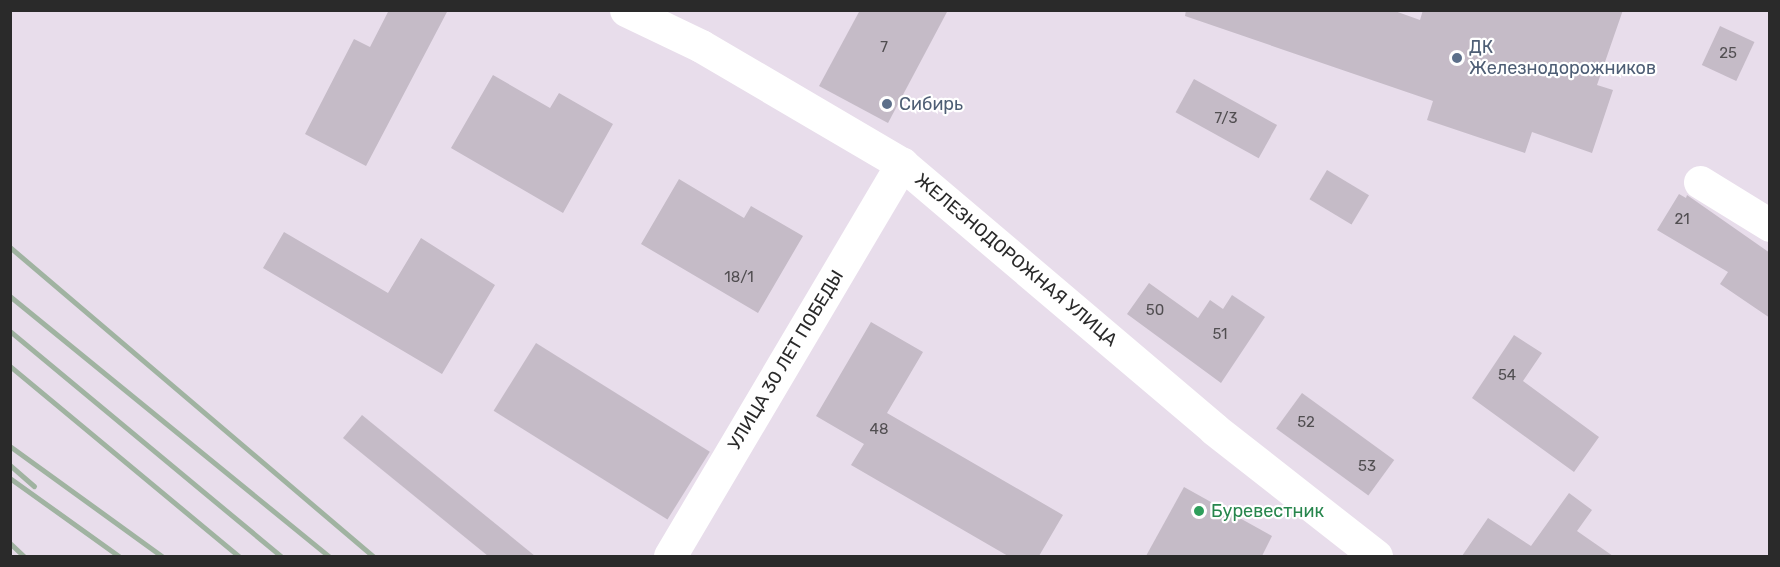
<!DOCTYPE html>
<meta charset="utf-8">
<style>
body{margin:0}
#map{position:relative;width:1780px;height:567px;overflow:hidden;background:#e8ddeb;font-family:Rubik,sans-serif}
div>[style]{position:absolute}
.building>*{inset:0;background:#c5bbc7;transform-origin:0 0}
.minor>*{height:33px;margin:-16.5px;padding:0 16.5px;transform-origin:16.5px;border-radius:16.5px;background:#fff}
.rail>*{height:4.5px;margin:-2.25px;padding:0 2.25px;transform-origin:2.25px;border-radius:2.25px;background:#a0b3a1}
.dots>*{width:16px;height:16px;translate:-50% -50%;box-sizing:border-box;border:3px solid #fff;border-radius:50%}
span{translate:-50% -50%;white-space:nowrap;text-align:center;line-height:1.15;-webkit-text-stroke:4.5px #fff;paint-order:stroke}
.number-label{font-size:15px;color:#514e51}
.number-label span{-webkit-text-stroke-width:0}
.service-label{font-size:18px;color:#4e5e75}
.left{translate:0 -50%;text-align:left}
.street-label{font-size:18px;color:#2a2a2a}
.leisure-label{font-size:18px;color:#27864d}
.frame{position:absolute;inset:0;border:12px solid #2a2a2a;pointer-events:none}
</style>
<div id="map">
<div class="building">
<div style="clip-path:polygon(389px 10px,448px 10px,366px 166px,305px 134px,354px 39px,370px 47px)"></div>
<div style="clip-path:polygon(860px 10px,948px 10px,888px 123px,819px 86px)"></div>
<div style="clip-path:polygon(1186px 10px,1392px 10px,1420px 20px,1423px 10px,1623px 10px,1597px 85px,1613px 90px,1592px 153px,1532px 132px,1525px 153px,1427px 120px,1433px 101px,1185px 16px)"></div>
<div style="left:1720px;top:26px;width:38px;height:43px;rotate:25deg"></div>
<div style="clip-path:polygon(493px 75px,550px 108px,559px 93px,613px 124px,563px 213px,451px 148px)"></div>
<div style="left:1194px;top:79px;width:95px;height:38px;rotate:29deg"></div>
<div style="left:1327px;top:170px;width:49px;height:34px;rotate:31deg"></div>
<div style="clip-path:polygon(679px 179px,744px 218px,751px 206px,803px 236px,758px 313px,641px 244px)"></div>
<div style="clip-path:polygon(1679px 194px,1686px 198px,1687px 195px,1770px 253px,1770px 318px,1720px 284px,1728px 272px,1657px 230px)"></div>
<div style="clip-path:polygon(284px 232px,388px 293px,421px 238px,495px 285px,442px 374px,263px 268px)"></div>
<div style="clip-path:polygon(1149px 283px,1198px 318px,1210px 300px,1223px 309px,1232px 295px,1265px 317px,1221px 383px,1127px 314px)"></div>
<div style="clip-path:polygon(871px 322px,923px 352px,887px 413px,1063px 515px,1039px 556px,1008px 556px,851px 465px,864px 444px,816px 416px)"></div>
<div style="clip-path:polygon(1514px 335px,1542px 353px,1523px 381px,1599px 437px,1574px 472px,1472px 398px)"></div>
<div style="left:536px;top:343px;width:205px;height:80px;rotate:32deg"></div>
<div style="left:1302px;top:393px;width:114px;height:44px;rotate:36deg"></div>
<div style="clip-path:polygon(362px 415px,535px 556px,488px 556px,343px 438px)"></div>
<div style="clip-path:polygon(1184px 487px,1272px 536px,1262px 556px,1146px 556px)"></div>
<div style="clip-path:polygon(1569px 493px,1592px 510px,1577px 531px,1613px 556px,1462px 556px,1488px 518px,1531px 546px)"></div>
</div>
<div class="minor">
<div style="left:626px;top:10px;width:83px;rotate:25.6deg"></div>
<div style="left:701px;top:46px;width:233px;rotate:30.4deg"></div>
<div style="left:902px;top:164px;width:409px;rotate:40.3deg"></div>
<div style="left:1214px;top:429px;width:206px;rotate:38.1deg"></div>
<div style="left:1700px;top:182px;width:82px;rotate:31.6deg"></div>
<div style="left:670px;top:556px;width:456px;rotate:-59.4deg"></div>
</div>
<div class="rail">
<div style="left:10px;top:247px;width:477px;rotate:40.4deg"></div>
<div style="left:10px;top:296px;width:412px;rotate:39.2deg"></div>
<div style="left:10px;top:331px;width:352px;rotate:39.7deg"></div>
<div style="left:10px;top:366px;width:298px;rotate:39.7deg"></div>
<div style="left:10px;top:446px;width:188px;rotate:35.9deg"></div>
<div style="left:10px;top:465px;width:32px;rotate:41deg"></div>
<div style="left:10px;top:478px;width:134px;rotate:35.6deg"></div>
<div style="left:10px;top:543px;width:19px;rotate:43deg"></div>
</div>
<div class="dots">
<div style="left:1457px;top:58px;background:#5c6f8a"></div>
<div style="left:887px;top:104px;background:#5c6f8a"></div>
<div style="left:1199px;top:511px;background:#2e9e5b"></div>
</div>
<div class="number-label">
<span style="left:884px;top:48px">7</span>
<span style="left:1728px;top:54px">25</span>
<span style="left:1226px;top:119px">7/3</span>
<span style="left:1682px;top:220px">21</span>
<span style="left:739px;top:278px">18/1</span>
<span style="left:1155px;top:311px">50</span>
<span style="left:1220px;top:335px">51</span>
<span style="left:1507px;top:376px">54</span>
<span style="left:1306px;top:423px">52</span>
<span style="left:879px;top:430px">48</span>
<span style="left:1367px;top:467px">53</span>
</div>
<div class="service-label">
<span class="left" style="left:1469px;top:58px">ДК<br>Железнодорожников</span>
<span class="left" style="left:899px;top:104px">Сибирь</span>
</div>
<div class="street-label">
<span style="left:1016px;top:260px;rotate:40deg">ЖЕЛЕЗНОДОРОЖНАЯ УЛИЦА</span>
<span style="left:786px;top:360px;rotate:-59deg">УЛИЦА 30 ЛЕТ ПОБЕДЫ</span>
</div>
<div class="leisure-label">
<span class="left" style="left:1211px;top:511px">Буревестник</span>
</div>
<div class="frame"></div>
</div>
